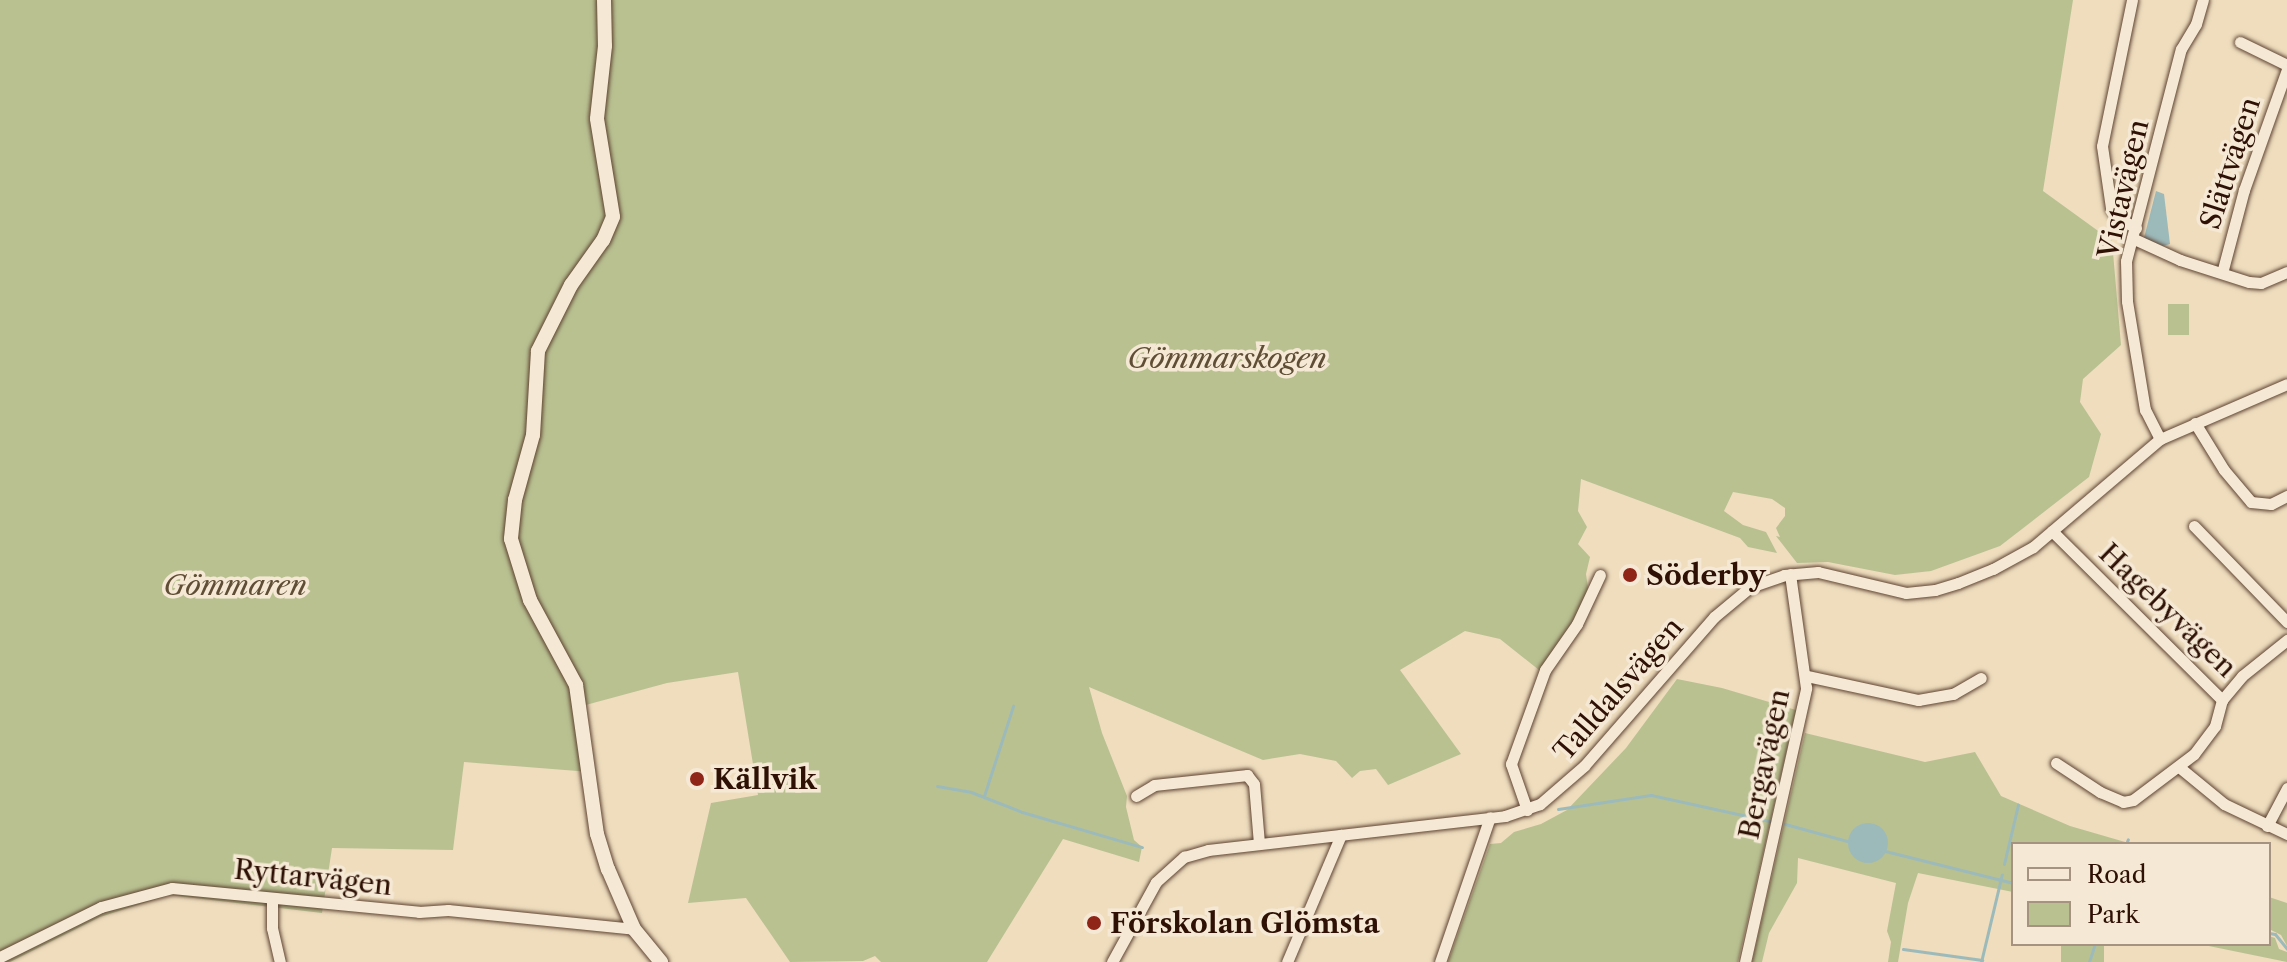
<!DOCTYPE html>
<meta charset="utf-8">
<style>
body{margin:0}
#map{position:relative;width:2287px;height:962px;overflow:hidden;background:#efddbe;font-family:"Libre Caslon Text",serif}
div>[style]{position:absolute}
.green>*{inset:0;background:#b9c191;transform-origin:0 0}
.water>*{inset:0;background:#9dbaba}
.round{border-radius:50%}
.stream>*{height:3px;margin:-1.5px;padding:0 1.5px;transform-origin:1.5px;border-radius:1.5px;background:#9dbaba}
.roads{filter:drop-shadow(0 0 2px #5e4332) drop-shadow(0 0 2px #5e4332)}
.minor>*{height:11px;margin:-5.5px;padding:0 5.5px;transform-origin:5.5px;border-radius:5.5px;background:#f5e9d5}
.tertiary>*{height:14px;margin:-7px;padding:0 7px;transform-origin:7px;border-radius:7px;background:#f5e9d5}
.dots>*{width:22px;height:22px;translate:-50% -50%;box-sizing:border-box;border:4px solid #f5e9d5;border-radius:50%}
span{translate:-50% -50%;white-space:nowrap;text-align:center;line-height:1.15;-webkit-text-stroke:7px #f5e9d5;paint-order:stroke}
.street-label{font-size:28px;color:#2e1004}
.park-label{font-size:28px;color:#5f4e35;font-style:italic}
.poi-label{font-size:28px;color:#2e1004;font-weight:700}
.left{translate:0 -50%;text-align:left}
.legend{position:absolute;left:2011px;top:842px;width:260px;height:104px;box-sizing:border-box;background:#f5e9d5;border:2px solid #a59281;margin:0;padding:10px 14px;list-style:none;font-size:24px;color:#2e1004}
.legend li{display:flex;align-items:center;gap:16px;height:40px}
.legend b{width:40px;border:2px solid #a59281}
</style>
<div id="map">
<div class="green">
<div style="clip-path:polygon(0 0,2073px 0,2043px 191px,2112px 241px,2121px 345px,2083px 379px,2080px 402px,2101px 434px,2089px 477px,2000px 546px,1931px 571px,1895px 575px,1828px 562px,1797px 563px,1776px 536px,1780px 537px,1776px 528px,1785px 516px,1785px 508px,1772px 499px,1733px 492px,1724px 511px,1743px 525px,1766px 532px,1777px 553px,1748px 547px,1740px 538px,1581px 479px,1578px 511px,1587px 527px,1578px 544px,1590px 557px,1586px 574px,1588px 588px,1582px 608px,1539px 670px,1500px 639px,1465px 631px,1400px 670px,1461px 754px,1388px 785px,1376px 769px,1360px 771px,1352px 778px,1336px 761px,1300px 754px,1263px 760px,1089px 687px,1102px 733px,1127px 796px,1126px 807px,1134px 840px,1142px 847px,1139px 862px,1063px 839px,987px 962px,881px 962px,875px 956px,863px 961px,790px 962px,746px 898px,688px 903px,711px 803px,758px 795px,738px 672px,667px 683px,582px 706px,590px 772px,464px 762px,453px 850px,332px 848px,322px 913px,169px 895px,100px 917px,10px 962px,0 962px)"></div>
<div style="left:2168px;top:304px;width:21px;height:31px"></div>
<div style="clip-path:polygon(1677px 679px,1722px 688px,1796px 710px,1738px 962px,1448px 962px,1490px 844px,1501px 843px,1514px 832px,1541px 824px,1567px 810px,1626px 748px)"></div>
<div style="clip-path:polygon(1805px 733px,1925px 762px,1975px 752px,2001px 796px,2070px 826px,2132px 844px,2013px 844px,2013px 892px,1918px 873px,1908px 903px,1898px 962px,1888px 962px,1891px 942px,1887px 931px,1896px 883px,1798px 858px,1797px 883px,1769px 933px,1762px 962px,1752px 962px)"></div>
<div style="clip-path:polygon(2269px 897px,2287px 903px,2287px 946px,2281px 935px,2269px 929px)"></div>
<div style="clip-path:polygon(2269px 936px,2275px 938px,2279px 949px,2287px 952px,2287px 962px,2199px 944px,2269px 944px)"></div>
<div style="left:2061px;top:944px;width:43px;height:18px"></div>
</div>
<div class="water">
<div style="clip-path:polygon(2156px 191px,2164px 194px,2170px 244px,2163px 246px,2144px 238px)"></div>
<div class="round" style="left:1848px;top:823px;width:40px;height:40px"></div>
</div>
<div class="stream">
<div style="left:937px;top:786px;width:35px;rotate:10deg"></div>
<div style="left:971px;top:792px;width:55px;rotate:21.4deg"></div>
<div style="left:1022px;top:812px;width:125px;rotate:16.3deg"></div>
<div style="left:984px;top:796px;width:95px;rotate:-72.1deg"></div>
<div style="left:1558px;top:809px;width:94px;rotate:-8.6deg"></div>
<div style="left:1651px;top:795px;width:126px;rotate:12.4deg"></div>
<div style="left:1785px;top:824px;width:68px;rotate:15.3deg"></div>
<div style="left:2126px;top:844px;width:5px;rotate:-68deg"></div>
<div style="left:1885px;top:851px;width:132px;rotate:14deg"></div>
<div style="left:2004px;top:864px;width:61px;rotate:-76.7deg"></div>
<div style="left:2269px;top:933px;width:6px;rotate:9deg"></div>
<div style="left:2275px;top:934px;width:19px;rotate:51deg"></div>
<div style="left:1903px;top:949px;width:80px;rotate:7.9deg"></div>
<div style="left:1981px;top:962px;width:90px;rotate:-76.6deg"></div>
<div style="left:2089px;top:962px;width:19px;rotate:-72deg"></div>
</div>
<div class="roads">
<div class="minor">
<div style="left:2132px;top:0;width:149px;rotate:101.6deg"></div>
<div style="left:2102px;top:146px;width:63px;rotate:81.7deg"></div>
<div style="left:2111px;top:208px;width:11px;rotate:56deg"></div>
<div style="left:2117px;top:217px;width:22px;rotate:30deg"></div>
<div style="left:2240px;top:42px;width:52px;rotate:26.1deg"></div>
<div style="left:2132px;top:238px;width:53px;rotate:24.6deg"></div>
<div style="left:2180px;top:260px;width:72px;rotate:17.7deg"></div>
<div style="left:2249px;top:282px;width:12px;rotate:5deg"></div>
<div style="left:2261px;top:283px;width:28px;rotate:-23deg"></div>
<div style="left:2222px;top:273px;width:86px;rotate:-75.2deg"></div>
<div style="left:2244px;top:190px;width:128px;rotate:-70.4deg"></div>
<div style="left:2195px;top:423px;width:55px;rotate:58.3deg"></div>
<div style="left:2224px;top:470px;width:42px;rotate:49.8deg"></div>
<div style="left:2251px;top:502px;width:20px;rotate:6deg"></div>
<div style="left:2271px;top:504px;width:18px;rotate:-27deg"></div>
<div style="left:2160px;top:439px;width:33px;rotate:-117deg"></div>
<div style="left:2145px;top:410px;width:110px;rotate:-99.4deg"></div>
<div style="left:2127px;top:301px;width:40px;rotate:-91.4deg"></div>
<div style="left:2126px;top:261px;width:219px;rotate:-75.5deg"></div>
<div style="left:2181px;top:49px;width:29px;rotate:-59deg"></div>
<div style="left:2196px;top:24px;width:25px;rotate:-74deg"></div>
<div style="left:2194px;top:526px;width:134px;rotate:45.9deg"></div>
<div style="left:2052px;top:531px;width:240px;rotate:44.8deg"></div>
<div style="left:2222px;top:700px;width:31px;rotate:-50deg"></div>
<div style="left:2242px;top:676px;width:58px;rotate:-38.7deg"></div>
<div style="left:1807px;top:676px;width:114px;rotate:12.2deg"></div>
<div style="left:1918px;top:700px;width:36px;rotate:-10deg"></div>
<div style="left:1953px;top:694px;width:32px;rotate:-30deg"></div>
<div style="left:2056px;top:763px;width:53px;rotate:33.4deg"></div>
<div style="left:2100px;top:792px;width:25px;rotate:23deg"></div>
<div style="left:2123px;top:802px;width:10px;rotate:-11deg"></div>
<div style="left:2133px;top:800px;width:76px;rotate:-37deg"></div>
<div style="left:2194px;top:754px;width:35px;rotate:-53deg"></div>
<div style="left:2215px;top:726px;width:27px;rotate:-75deg"></div>
<div style="left:2179px;top:767px;width:58px;rotate:39.4deg"></div>
<div style="left:2224px;top:804px;width:70px;rotate:25.5deg"></div>
<div style="left:1136px;top:796px;width:21px;rotate:-31deg"></div>
<div style="left:1154px;top:785px;width:94px;rotate:-6.1deg"></div>
<div style="left:1247px;top:775px;width:11px;rotate:52deg"></div>
<div style="left:1254px;top:784px;width:60px;rotate:85.2deg"></div>
<div style="left:1527px;top:810px;width:49px;rotate:-109.2deg"></div>
<div style="left:1511px;top:764px;width:100px;rotate:-70.1deg"></div>
<div style="left:1545px;top:670px;width:56px;rotate:-55.2deg"></div>
<div style="left:1577px;top:624px;width:54px;rotate:-64.9deg"></div>
<div style="left:2267px;top:826px;width:43px;rotate:-62.2deg"></div>
<div style="left:272px;top:898px;width:30px;rotate:90deg"></div>
<div style="left:272px;top:928px;width:35px;rotate:77deg"></div>
<div style="left:0;top:957px;width:113px;rotate:-26.3deg"></div>
<div style="left:101px;top:907px;width:73px;rotate:-15deg"></div>
<div style="left:172px;top:888px;width:248px;rotate:5.5deg"></div>
<div style="left:419px;top:912px;width:29px;rotate:-4deg"></div>
<div style="left:448px;top:910px;width:187px;rotate:5.8deg"></div>
<div style="left:1112px;top:962px;width:91px;rotate:-61.2deg"></div>
<div style="left:1156px;top:882px;width:38px;rotate:-42deg"></div>
<div style="left:1184px;top:857px;width:25px;rotate:-16deg"></div>
<div style="left:1208px;top:850px;width:299px;rotate:-6.5deg"></div>
<div style="left:1505px;top:816px;width:37px;rotate:-19deg"></div>
<div style="left:1540px;top:804px;width:58px;rotate:-40.8deg"></div>
<div style="left:1584px;top:766px;width:198px;rotate:-48.9deg"></div>
<div style="left:1714px;top:617px;width:47px;rotate:-39.8deg"></div>
<div style="left:1750px;top:587px;width:36px;rotate:-19deg"></div>
<div style="left:1784px;top:575px;width:34px;rotate:-5deg"></div>
<div style="left:1818px;top:572px;width:90px;rotate:13.4deg"></div>
<div style="left:1906px;top:593px;width:29px;rotate:-6deg"></div>
<div style="left:1935px;top:590px;width:24px;rotate:-17deg"></div>
<div style="left:1958px;top:583px;width:38px;rotate:-22deg"></div>
<div style="left:1993px;top:569px;width:46px;rotate:-28.8deg"></div>
<div style="left:2033px;top:547px;width:167px;rotate:-40.4deg"></div>
<div style="left:2160px;top:439px;width:138px;rotate:-23.4deg"></div>
<div style="left:1287px;top:962px;width:138px;rotate:-67deg"></div>
<div style="left:1440px;top:962px;width:153px;rotate:-71deg"></div>
<div style="left:1745px;top:962px;width:281px;rotate:-77.4deg"></div>
<div style="left:1806px;top:688px;width:115px;rotate:-98deg"></div>
</div>
<div class="tertiary">
<div style="left:604px;top:0;width:46px;rotate:88.8deg"></div>
<div style="left:605px;top:46px;width:73px;rotate:96.3deg"></div>
<div style="left:597px;top:119px;width:99px;rotate:80.7deg"></div>
<div style="left:613px;top:217px;width:25px;rotate:113deg"></div>
<div style="left:603px;top:240px;width:55px;rotate:125.4deg"></div>
<div style="left:571px;top:285px;width:74px;rotate:116.6deg"></div>
<div style="left:538px;top:351px;width:84px;rotate:93.4deg"></div>
<div style="left:533px;top:435px;width:67px;rotate:105.5deg"></div>
<div style="left:515px;top:500px;width:39px;rotate:96deg"></div>
<div style="left:511px;top:539px;width:64px;rotate:72.7deg"></div>
<div style="left:530px;top:600px;width:97px;rotate:61.6deg"></div>
<div style="left:576px;top:685px;width:150px;rotate:82deg"></div>
<div style="left:597px;top:834px;width:37px;rotate:73deg"></div>
<div style="left:608px;top:869px;width:65px;rotate:66.6deg"></div>
<div style="left:634px;top:929px;width:43px;rotate:50.7deg"></div>
</div>
</div>
<div class="dots">
<div style="left:1630px;top:575px;background:#8f2418"></div>
<div style="left:697px;top:779px;background:#8f2418"></div>
<div style="left:1094px;top:923px;background:#8f2418"></div>
</div>
<div class="street-label">
<span style="left:2230px;top:163px;rotate:-72deg">Slättvägen</span>
<span style="left:2123px;top:189px;rotate:-77deg">Vistavägen</span>
<span style="left:2168px;top:610px;rotate:44deg">Hagebyvägen</span>
<span style="left:1618px;top:689px;rotate:-49deg">Talldalsvägen</span>
<span style="left:1764px;top:764px;rotate:-78deg">Bergavägen</span>
<span style="left:313px;top:877px;rotate:6deg">Ryttarvägen</span>
</div>
<div class="park-label">
<span style="left:1227px;top:358px">Gömmarskogen</span>
<span style="left:235px;top:585px">Gömmaren</span>
</div>
<div class="poi-label">
<span class="left" style="left:1646px;top:575px">Söderby</span>
<span class="left" style="left:713px;top:779px">Källvik</span>
<span class="left" style="left:1110px;top:923px">Förskolan Glömsta</span>
</div>
<ul class="legend">
<li><b style="height:10px;background:#f5e9d5"></b>Road</li>
<li><b style="height:22px;background:#b9c191"></b>Park</li>
</ul>
</div>
